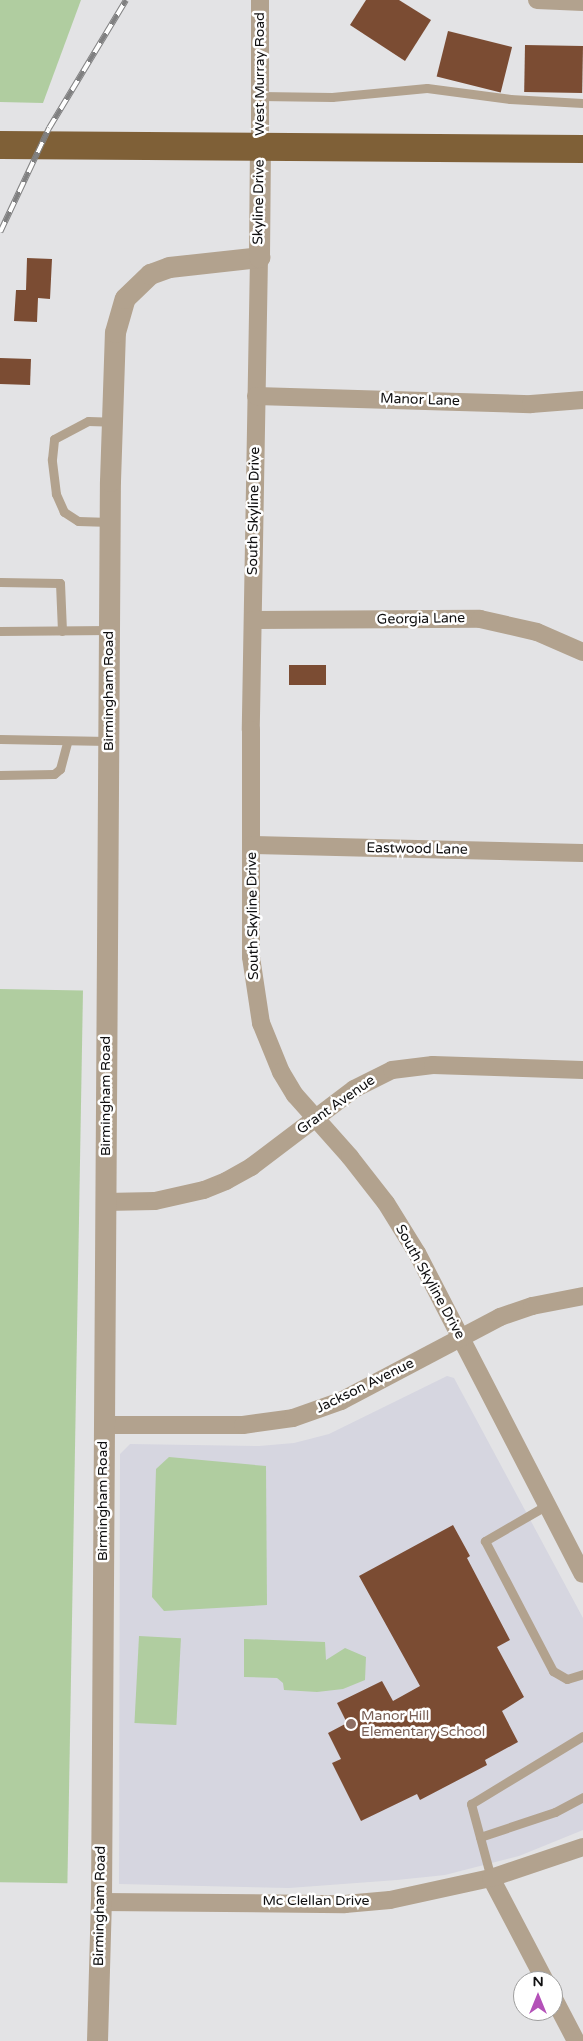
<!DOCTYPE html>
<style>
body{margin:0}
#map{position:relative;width:583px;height:2041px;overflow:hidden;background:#e3e3e5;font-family:"Varela Round",sans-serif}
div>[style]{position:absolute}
.built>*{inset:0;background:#d6d6e0}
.green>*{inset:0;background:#b0cda0;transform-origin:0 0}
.building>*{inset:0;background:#7b4c33;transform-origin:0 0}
.service>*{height:9px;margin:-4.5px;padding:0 4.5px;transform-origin:4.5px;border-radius:4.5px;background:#b2a28e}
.minor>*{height:18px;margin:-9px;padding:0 9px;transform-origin:9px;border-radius:9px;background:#b2a28e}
.tertiary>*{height:21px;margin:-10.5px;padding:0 10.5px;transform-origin:10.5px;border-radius:10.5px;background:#b2a28e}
.trunk>*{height:28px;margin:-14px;padding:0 14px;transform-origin:14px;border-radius:14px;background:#7f6037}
.rail>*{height:5.5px;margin-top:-2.75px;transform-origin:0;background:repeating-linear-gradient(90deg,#fff 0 11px,#808081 0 22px);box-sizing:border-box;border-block:1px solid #808081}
.dots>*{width:14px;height:14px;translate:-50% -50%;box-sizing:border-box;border:2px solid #fff;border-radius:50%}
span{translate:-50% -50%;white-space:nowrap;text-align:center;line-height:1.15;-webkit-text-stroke:5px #fff;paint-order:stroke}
.street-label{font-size:14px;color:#0f0f10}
.education-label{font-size:14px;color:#785e54}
.left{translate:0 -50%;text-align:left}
.north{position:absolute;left:513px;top:1971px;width:50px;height:50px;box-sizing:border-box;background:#fff;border:1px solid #9f9f9f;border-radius:50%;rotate:0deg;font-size:14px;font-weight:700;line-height:20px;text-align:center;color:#0f0f10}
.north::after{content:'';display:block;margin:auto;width:18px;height:22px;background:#b451b8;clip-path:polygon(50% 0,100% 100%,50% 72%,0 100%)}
</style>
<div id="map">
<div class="built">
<div style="clip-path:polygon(447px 1376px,454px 1378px,583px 1618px,583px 1830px,519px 1856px,445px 1875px,397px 1880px,289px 1888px,119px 1884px,120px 1454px,130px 1444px,259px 1446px,294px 1443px,329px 1434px)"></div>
</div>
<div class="green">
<div style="clip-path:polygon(0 0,81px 0,43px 103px,0 102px)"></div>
<div style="left:0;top:989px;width:83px;height:893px;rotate:1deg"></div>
<div style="clip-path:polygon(169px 1457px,266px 1466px,267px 1605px,164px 1611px,152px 1597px,156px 1469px)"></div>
<div style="left:139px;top:1636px;width:42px;height:87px;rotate:3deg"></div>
<div style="clip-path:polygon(244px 1639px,325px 1642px,326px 1660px,345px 1648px,366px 1657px,365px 1680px,343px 1689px,317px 1692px,284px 1690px,283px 1683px,277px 1678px,244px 1677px)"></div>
</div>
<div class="building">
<div style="clip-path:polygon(366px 0,399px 0,431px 20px,405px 61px,350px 25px)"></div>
<div style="left:448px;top:31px;width:66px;height:47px;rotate:14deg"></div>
<div style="left:525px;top:45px;width:58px;height:47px;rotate:1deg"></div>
<div style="clip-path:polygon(27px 258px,52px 259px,50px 299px,38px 298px,37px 322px,14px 321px,16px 290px,26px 290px)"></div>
<div style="left:0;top:358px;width:31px;height:26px;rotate:2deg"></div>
<div style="left:289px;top:665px;width:37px;height:20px"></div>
<div style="clip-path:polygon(453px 1525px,470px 1556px,467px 1558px,510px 1640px,497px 1647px,524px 1697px,502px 1711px,518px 1742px,485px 1760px,487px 1765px,420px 1800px,417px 1794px,361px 1821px,332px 1763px,341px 1759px,328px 1733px,347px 1723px,337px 1703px,382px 1681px,393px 1701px,420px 1686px,359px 1576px)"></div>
</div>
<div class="service">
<div style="left:260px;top:96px;width:72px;rotate:0.8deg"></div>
<div style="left:332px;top:97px;width:95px;rotate:-5.4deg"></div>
<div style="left:427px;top:88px;width:84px;rotate:7.5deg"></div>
<div style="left:510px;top:99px;width:73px;rotate:3.1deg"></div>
<div style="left:110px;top:522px;width:32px;rotate:-178deg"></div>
<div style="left:78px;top:521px;width:17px;rotate:-147deg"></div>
<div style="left:64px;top:512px;width:20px;rotate:-114deg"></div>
<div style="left:56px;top:494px;width:35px;rotate:-97deg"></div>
<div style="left:52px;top:459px;width:20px;rotate:-84deg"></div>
<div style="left:54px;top:439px;width:38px;rotate:-28deg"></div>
<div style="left:88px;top:421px;width:24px;rotate:2deg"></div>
<div style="left:0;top:582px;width:60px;rotate:1deg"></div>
<div style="left:60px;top:583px;width:48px;rotate:87.6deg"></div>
<div style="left:0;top:631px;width:109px;rotate:-0.5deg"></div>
<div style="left:0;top:739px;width:108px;rotate:1.1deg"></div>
<div style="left:0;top:775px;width:54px;rotate:-1.1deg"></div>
<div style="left:54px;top:774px;width:8px;rotate:-40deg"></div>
<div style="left:60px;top:769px;width:28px;rotate:-75deg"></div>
<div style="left:547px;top:1505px;width:72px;rotate:149.9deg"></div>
<div style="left:485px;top:1541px;width:147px;rotate:62.4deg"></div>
<div style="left:553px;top:1671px;width:16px;rotate:30deg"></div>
<div style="left:567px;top:1679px;width:17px;rotate:-17deg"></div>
<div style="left:480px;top:1837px;width:79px;rotate:-18.4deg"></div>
<div style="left:555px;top:1812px;width:32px;rotate:-28deg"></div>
<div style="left:491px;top:1878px;width:77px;rotate:-105.1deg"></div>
<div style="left:471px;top:1804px;width:131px;rotate:-31.3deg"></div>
</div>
<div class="minor">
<div style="left:260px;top:0;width:147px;rotate:90deg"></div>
<div style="left:537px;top:0;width:46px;rotate:2.5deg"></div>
<div style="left:259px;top:257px;width:473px;rotate:91deg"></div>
<div style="left:251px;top:730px;width:227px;rotate:90deg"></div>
<div style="left:251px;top:957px;width:67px;rotate:81.4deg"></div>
<div style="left:261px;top:1023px;width:53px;rotate:67.8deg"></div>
<div style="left:281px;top:1072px;width:27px;rotate:59deg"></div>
<div style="left:295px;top:1095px;width:83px;rotate:48.4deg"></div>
<div style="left:350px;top:1157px;width:58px;rotate:52deg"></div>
<div style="left:386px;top:1203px;width:59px;rotate:58.2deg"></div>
<div style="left:417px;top:1253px;width:361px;rotate:62.7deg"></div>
<div style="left:256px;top:396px;width:275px;rotate:1.7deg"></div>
<div style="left:531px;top:404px;width:52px;rotate:-4.4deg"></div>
<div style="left:253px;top:620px;width:227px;rotate:-0.3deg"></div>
<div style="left:480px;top:619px;width:58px;rotate:12.8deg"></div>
<div style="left:537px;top:632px;width:50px;rotate:23.5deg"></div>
<div style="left:252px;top:845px;width:331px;rotate:1.4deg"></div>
<div style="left:105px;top:1202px;width:50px;rotate:-1.1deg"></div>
<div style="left:155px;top:1201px;width:50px;rotate:-12.7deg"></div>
<div style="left:204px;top:1190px;width:24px;rotate:-22deg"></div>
<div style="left:226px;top:1181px;width:29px;rotate:-29deg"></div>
<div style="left:251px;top:1167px;width:129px;rotate:-37.1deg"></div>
<div style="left:354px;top:1089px;width:42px;rotate:-26.6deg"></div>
<div style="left:392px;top:1070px;width:41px;rotate:-7deg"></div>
<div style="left:433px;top:1065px;width:150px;rotate:1.9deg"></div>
<div style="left:104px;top:1425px;width:139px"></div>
<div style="left:243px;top:1425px;width:50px;rotate:-8deg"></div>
<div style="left:293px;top:1418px;width:51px;rotate:-19.5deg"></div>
<div style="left:341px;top:1401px;width:180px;rotate:-27.8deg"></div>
<div style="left:500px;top:1317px;width:34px;rotate:-19deg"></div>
<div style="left:532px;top:1306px;width:52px;rotate:-11.1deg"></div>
<div style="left:491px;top:1878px;width:116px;rotate:62.3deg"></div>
<div style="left:101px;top:1902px;width:244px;rotate:0.5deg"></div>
<div style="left:345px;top:1904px;width:45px;rotate:-5.1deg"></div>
<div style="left:390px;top:1900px;width:103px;rotate:-12.3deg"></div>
<div style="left:491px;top:1878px;width:97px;rotate:-18.6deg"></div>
<div style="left:553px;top:1997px;width:50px;rotate:62.4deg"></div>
</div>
<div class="tertiary">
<div style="left:97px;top:2041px;width:139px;rotate:-88.4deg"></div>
<div style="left:101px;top:1902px;width:1421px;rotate:-89.64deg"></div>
<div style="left:110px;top:481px;width:149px;rotate:-88.1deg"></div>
<div style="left:115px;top:332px;width:35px;rotate:-74deg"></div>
<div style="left:125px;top:298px;width:35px;rotate:-44deg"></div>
<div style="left:150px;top:274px;width:20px;rotate:-20deg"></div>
<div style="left:169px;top:267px;width:91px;rotate:-6.3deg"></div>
<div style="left:259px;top:257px;width:110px;rotate:-89.5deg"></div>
</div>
<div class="trunk">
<div style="left:0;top:145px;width:583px;rotate:0.39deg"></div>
</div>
<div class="rail">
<div style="left:0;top:232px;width:115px;rotate:-64.8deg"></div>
<div style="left:49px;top:128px;width:149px;rotate:-59deg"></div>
</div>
<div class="dots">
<div style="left:351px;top:1724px;background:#8d6e63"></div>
</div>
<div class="street-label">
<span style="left:260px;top:74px;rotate:-90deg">West Murray Road</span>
<span style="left:259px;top:202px;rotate:-89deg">Skyline Drive</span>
<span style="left:420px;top:400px;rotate:2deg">Manor Lane</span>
<span style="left:254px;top:511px;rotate:-89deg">South Skyline Drive</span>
<span style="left:421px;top:619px;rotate:-1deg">Georgia Lane</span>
<span style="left:109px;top:691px;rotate:-90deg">Birmingham Road</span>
<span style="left:417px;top:849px;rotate:1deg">Eastwood Lane</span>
<span style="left:253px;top:916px;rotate:-91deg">South Skyline Drive</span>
<span style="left:106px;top:1096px;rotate:-90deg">Birmingham Road</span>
<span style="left:336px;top:1105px;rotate:-35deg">Grant Avenue</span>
<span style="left:430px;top:1282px;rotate:61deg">South Skyline Drive</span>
<span style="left:365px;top:1386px;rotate:-26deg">Jackson Avenue</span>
<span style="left:103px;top:1501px;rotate:-90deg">Birmingham Road</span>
<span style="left:316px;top:1901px">Mc Clellan Drive</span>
<span style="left:100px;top:1906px;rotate:-89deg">Birmingham Road</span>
</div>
<div class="education-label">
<span class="left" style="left:361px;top:1724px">Manor Hill<br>Elementary School</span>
</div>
<div class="north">N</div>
</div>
